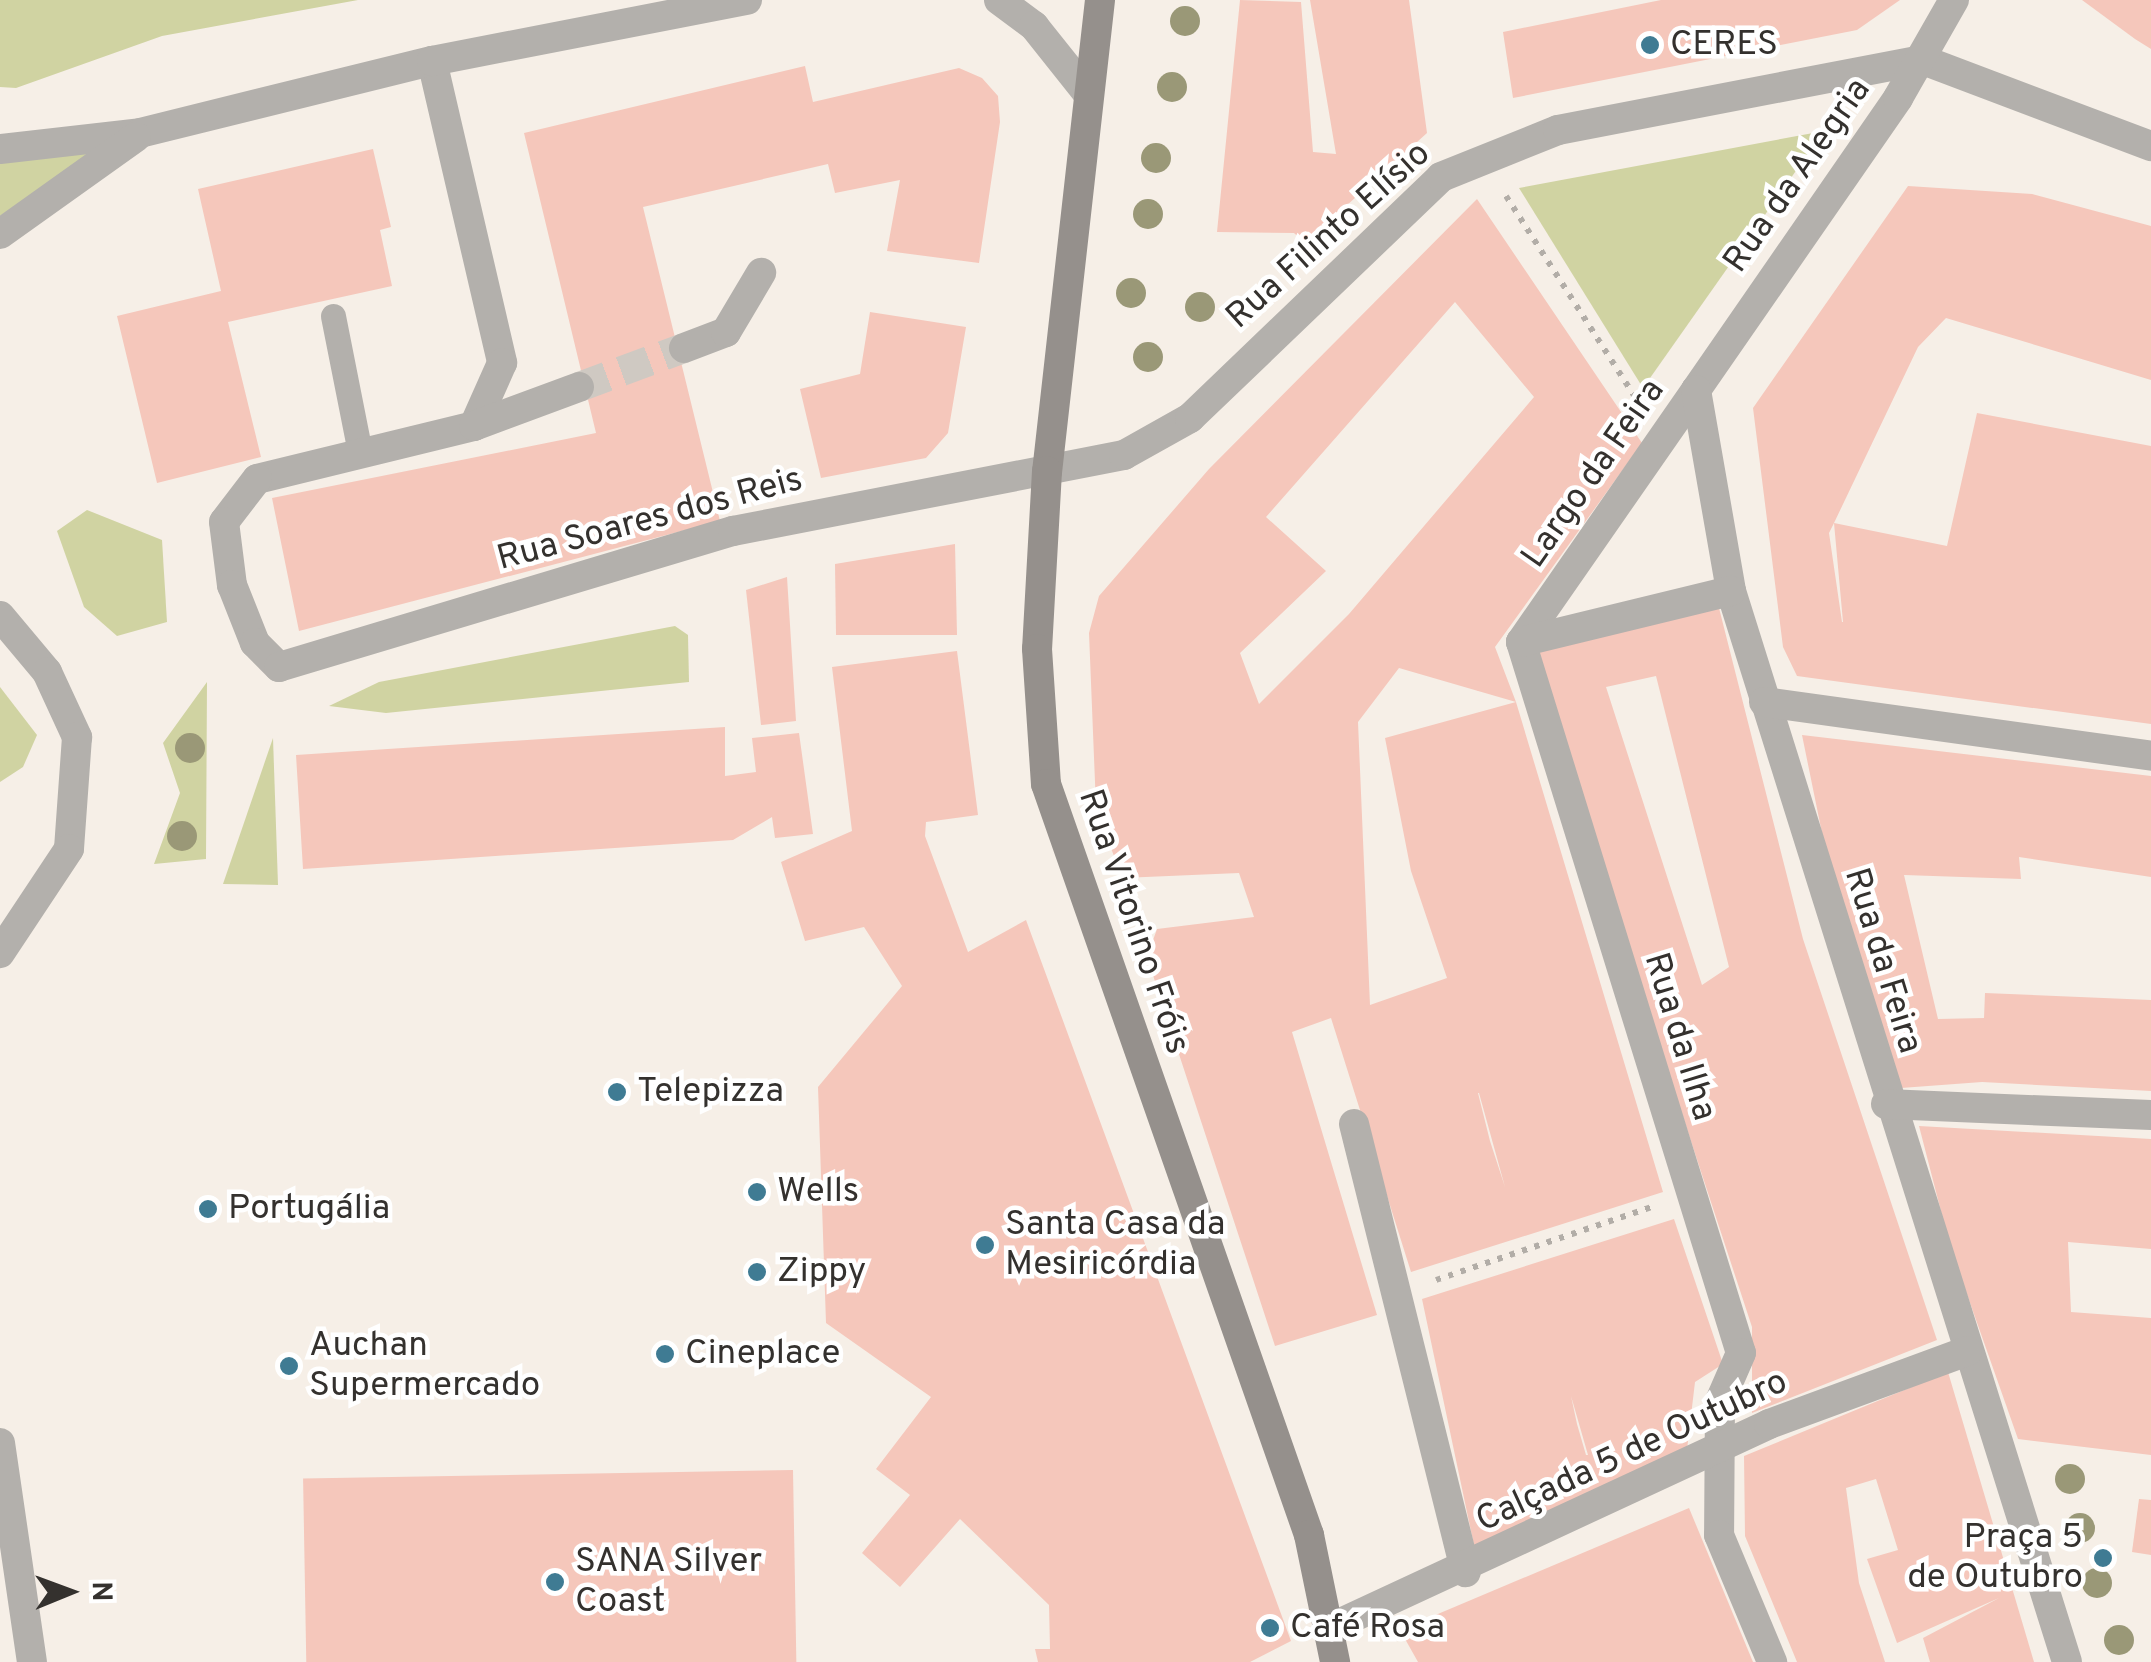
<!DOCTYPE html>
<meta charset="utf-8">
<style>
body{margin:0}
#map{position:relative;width:2151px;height:1662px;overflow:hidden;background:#f6efe7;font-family:Overpass,sans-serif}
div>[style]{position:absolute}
.green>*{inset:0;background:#d0d3a2}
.building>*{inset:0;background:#f5c7bb;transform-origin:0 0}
.minor-tunnel>*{height:30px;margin-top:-15px;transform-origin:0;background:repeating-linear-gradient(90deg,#cfc9c2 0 30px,transparent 0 45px)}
.path>*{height:6px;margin-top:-3px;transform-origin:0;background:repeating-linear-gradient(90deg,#b2ada7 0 5px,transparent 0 13px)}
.service>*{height:25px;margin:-12.5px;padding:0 12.5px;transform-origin:12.5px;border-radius:12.5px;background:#b3b0ac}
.minor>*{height:30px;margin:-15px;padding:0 15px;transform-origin:15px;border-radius:15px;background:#b3b0ac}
.secondary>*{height:30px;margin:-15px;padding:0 15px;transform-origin:15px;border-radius:15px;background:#95908c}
.trees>*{width:30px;height:30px;margin:-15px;border-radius:50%;background:#9a9877}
.dots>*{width:28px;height:28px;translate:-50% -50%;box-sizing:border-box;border:5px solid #fff;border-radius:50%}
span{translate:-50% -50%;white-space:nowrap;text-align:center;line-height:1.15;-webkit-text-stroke:9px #fff;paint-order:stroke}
.poi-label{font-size:35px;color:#34312e}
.left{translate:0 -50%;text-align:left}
.right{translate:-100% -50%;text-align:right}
.street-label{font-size:35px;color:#34312e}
.north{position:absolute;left:20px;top:1542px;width:100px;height:100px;-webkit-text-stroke:8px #fff;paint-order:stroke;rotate:89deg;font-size:28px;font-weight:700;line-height:40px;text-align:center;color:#34312e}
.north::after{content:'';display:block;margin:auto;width:35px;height:45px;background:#34312e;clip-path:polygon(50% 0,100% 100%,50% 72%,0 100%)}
</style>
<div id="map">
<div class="green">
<div style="clip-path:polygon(0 0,358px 0,162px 36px,16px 88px,0 87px)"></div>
<div style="clip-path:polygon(1824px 131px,1643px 388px,1519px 188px)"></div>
<div style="clip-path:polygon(105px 146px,0 216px,0 155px)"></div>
<div style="clip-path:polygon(87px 510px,162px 540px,167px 622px,117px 636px,84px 607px,57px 531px)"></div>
<div style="clip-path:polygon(675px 626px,688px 635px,689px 682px,386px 713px,329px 706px,379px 682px)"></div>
<div style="clip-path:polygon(207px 682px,206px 859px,154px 864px,180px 793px,163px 743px)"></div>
<div style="clip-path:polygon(0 687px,37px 735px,23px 767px,0 782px)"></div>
<div style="clip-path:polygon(273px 738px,278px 885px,223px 884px)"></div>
</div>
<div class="building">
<div style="clip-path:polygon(1240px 0,1301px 2px,1313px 152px,1336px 154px,1310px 0,1409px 0,1427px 133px,1305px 243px,1294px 233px,1217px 232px)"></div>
<div style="clip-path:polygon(1661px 0,1900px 0,1857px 30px,1513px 98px,1503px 32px)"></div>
<div style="clip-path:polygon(2082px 0,2151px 0,2151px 49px,2135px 39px)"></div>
<div style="clip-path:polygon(805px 66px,813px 102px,959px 68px,982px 78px,998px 96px,1000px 122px,979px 263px,887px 251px,900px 180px,835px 193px,828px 164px,643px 207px,720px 521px,299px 631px,272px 498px,596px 433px,524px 133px)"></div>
<div style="clip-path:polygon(373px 149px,391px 227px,380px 230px,392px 286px,228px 322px,261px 457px,157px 483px,117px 316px,221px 291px,198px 189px)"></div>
<div style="clip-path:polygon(evenodd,1908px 186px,2032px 194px,2151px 226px,2151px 380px,1946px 318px,1918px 347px,1834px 523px,1947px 546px,1977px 413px,2151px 446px,2151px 724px,1797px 676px,1783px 647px,1753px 408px,1908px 186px,1834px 523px,1843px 622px,1842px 622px,1829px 533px,1834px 523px)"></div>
<div style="clip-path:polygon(evenodd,1477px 199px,1642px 443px,1495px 647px,1516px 702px,1399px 668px,1358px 722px,1370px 1005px,1447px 978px,1411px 871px,1385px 738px,1516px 702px,1663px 1192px,1411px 1272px,1331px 1018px,1292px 1032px,1377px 1315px,1275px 1346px,1147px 957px,1157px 929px,1254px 917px,1239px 873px,1122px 878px,1096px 807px,1089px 633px,1099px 596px,1209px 469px,1477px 199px,1455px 302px,1534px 397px,1349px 614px,1259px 704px,1240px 653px,1326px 571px,1266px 517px,1455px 302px,1477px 199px,1478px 1093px,1479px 1093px,1505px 1187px,1490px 1141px,1478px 1093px)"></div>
<div style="clip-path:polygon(870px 312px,966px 327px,948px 433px,926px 458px,821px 478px,800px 389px,860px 374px)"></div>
<div style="clip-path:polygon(955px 544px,957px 635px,836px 635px,835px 564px)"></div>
<div style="clip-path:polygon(787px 577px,796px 721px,761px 725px,746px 590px)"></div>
<div style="clip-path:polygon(evenodd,1719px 608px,1803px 939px,1937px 1340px,1752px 1413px,1752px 1327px,1645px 1001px,1694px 988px,1645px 1001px,1536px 649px,1719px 608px,1656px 676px,1729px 967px,1702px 985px,1606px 687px,1656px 676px)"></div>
<div style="clip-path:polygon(957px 651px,978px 815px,926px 822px,925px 836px,968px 952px,1026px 920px,1291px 1641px,1250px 1662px,1038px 1662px,1035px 1649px,1050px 1649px,1049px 1605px,960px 1519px,900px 1587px,862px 1553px,910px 1495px,876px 1469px,931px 1397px,826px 1323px,818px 1087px,902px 986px,864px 927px,805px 941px,781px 862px,852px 831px,832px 667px)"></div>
<div style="clip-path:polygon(725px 727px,725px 776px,756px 772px,752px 738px,799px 733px,813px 834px,775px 838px,772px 817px,733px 840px,303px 869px,296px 755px)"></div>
<div style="clip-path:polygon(1802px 735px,2151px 776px,2151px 877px,2019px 857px,2021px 879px,1904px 875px,1938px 1019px,1984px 1018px,1985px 993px,2151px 1000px,2151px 1091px,1982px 1082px,1901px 1088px,1832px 882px)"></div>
<div style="clip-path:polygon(1919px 1126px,2151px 1139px,2151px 1249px,2068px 1242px,2071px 1312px,2151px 1318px,2151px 1455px,2018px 1439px,1950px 1246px)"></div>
<div style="clip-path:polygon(evenodd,1674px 1219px,1723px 1364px,1695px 1382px,1686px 1458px,1475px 1550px,1422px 1299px,1674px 1219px,1571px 1396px,1588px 1455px,1586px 1455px,1577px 1424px,1571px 1396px)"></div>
<div style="clip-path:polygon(1948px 1372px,2034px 1662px,1930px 1662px,1923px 1638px,1999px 1598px,1897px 1643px,1867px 1559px,1898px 1550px,1876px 1479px,1846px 1488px,1859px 1583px,1885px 1662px,1797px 1662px,1745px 1536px,1744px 1456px)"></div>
<div style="left:793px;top:1470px;width:192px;height:490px;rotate:89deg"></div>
<div style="clip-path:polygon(2139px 1499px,2151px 1500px,2151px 1555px,2132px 1552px)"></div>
<div style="clip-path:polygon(1689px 1508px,1753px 1662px,1418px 1662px,1400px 1630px)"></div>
</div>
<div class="minor-tunnel">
<div style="left:579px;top:387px;width:112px;rotate:-20.4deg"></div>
</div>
<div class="path">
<div style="left:1506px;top:196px;width:242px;rotate:57.3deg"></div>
<div style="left:1436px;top:1280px;width:228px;rotate:-18.7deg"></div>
</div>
<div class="service">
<div style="left:333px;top:316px;width:139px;rotate:78.8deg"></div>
</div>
<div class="minor">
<div style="left:999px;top:0;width:44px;rotate:36.6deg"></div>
<div style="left:1034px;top:26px;width:88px;rotate:51.4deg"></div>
<div style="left:432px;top:61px;width:310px;rotate:76.9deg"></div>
<div style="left:502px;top:363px;width:69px;rotate:114deg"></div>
<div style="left:474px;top:426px;width:223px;rotate:166.3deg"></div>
<div style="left:257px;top:479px;width:54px;rotate:127.5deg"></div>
<div style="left:224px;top:522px;width:64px;rotate:82.8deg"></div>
<div style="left:232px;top:585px;width:62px;rotate:68.4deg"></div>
<div style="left:255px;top:643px;width:34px;rotate:45deg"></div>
<div style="left:279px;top:667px;width:474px;rotate:-16.7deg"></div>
<div style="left:733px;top:531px;width:398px;rotate:-11deg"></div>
<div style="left:1124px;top:455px;width:76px;rotate:-29.3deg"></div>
<div style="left:1190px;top:418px;width:348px;rotate:-43.8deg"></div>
<div style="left:1441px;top:177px;width:126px;rotate:-21.9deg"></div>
<div style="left:1558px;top:130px;width:372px;rotate:-10.9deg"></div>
<div style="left:1923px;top:60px;width:244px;rotate:20.7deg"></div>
<div style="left:0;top:149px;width:141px;rotate:-6.5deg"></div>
<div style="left:140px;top:133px;width:301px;rotate:-13.9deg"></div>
<div style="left:432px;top:61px;width:321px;rotate:-11deg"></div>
<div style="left:0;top:234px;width:167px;rotate:-35.5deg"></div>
<div style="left:684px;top:348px;width:45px;rotate:-20.9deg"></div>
<div style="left:726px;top:332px;width:69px;rotate:-59.3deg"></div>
<div style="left:1696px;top:390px;width:355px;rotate:-55.3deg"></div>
<div style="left:1898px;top:98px;width:113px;rotate:-60.3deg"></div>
<div style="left:474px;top:426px;width:112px;rotate:-20.4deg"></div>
<div style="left:0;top:616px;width:73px;rotate:50deg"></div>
<div style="left:47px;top:672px;width:72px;rotate:65.2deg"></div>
<div style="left:77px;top:737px;width:112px;rotate:94.1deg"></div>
<div style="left:69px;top:849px;width:125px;rotate:123.6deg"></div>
<div style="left:1521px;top:642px;width:307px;rotate:-55.2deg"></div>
<div style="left:1696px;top:390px;width:204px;rotate:80.1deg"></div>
<div style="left:1731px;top:591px;width:1122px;rotate:72.58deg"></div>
<div style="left:1521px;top:642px;width:744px;rotate:72.81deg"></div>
<div style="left:1741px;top:1353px;width:52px;rotate:113.6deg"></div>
<div style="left:1720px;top:1401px;width:134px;rotate:90.4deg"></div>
<div style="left:1719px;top:1535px;width:138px;rotate:67.3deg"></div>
<div style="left:1521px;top:642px;width:216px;rotate:-13.7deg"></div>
<div style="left:1764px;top:702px;width:391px;rotate:7.9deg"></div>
<div style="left:1886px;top:1104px;width:265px;rotate:2.4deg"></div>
<div style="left:1354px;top:1124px;width:462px;rotate:76deg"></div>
<div style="left:0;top:1443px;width:221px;rotate:81.7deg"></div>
<div style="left:1332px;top:1627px;width:482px;rotate:-24.9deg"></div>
<div style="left:1769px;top:1424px;width:211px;rotate:-20.2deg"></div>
</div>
<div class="secondary">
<div style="left:1100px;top:0;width:474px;rotate:96.4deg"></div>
<div style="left:1047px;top:471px;width:178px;rotate:93.2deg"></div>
<div style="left:1037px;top:649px;width:135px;rotate:86.2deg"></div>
<div style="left:1046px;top:784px;width:796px;rotate:70.7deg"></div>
<div style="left:1309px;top:1535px;width:130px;rotate:78.4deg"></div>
</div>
<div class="trees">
<div style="left:1185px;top:21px"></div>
<div style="left:1172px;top:87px"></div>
<div style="left:1156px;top:158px"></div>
<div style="left:1148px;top:214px"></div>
<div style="left:1131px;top:293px"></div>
<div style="left:1200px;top:307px"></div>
<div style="left:1148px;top:357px"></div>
<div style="left:190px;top:748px"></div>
<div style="left:182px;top:836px"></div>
<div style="left:2070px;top:1479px"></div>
<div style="left:2080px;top:1528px"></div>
<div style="left:2097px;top:1583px"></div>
<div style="left:2119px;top:1640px"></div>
</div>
<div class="dots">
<div style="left:1650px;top:45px;background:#3f7b93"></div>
<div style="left:617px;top:1092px;background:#3f7b93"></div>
<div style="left:757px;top:1192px;background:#3f7b93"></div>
<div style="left:208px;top:1209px;background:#3f7b93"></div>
<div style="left:985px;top:1245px;background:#3f7b93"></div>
<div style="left:757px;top:1272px;background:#3f7b93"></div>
<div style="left:665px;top:1354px;background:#3f7b93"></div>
<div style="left:289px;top:1366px;background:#3f7b93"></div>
<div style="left:2103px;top:1558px;background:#3f7b93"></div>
<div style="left:555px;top:1582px;background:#3f7b93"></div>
<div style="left:1270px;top:1628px;background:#3f7b93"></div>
</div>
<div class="poi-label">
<span class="left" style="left:1670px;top:45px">CERES</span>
<span class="left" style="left:637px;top:1092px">Telepizza</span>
<span class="left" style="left:777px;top:1192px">Wells</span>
<span class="left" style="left:228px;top:1209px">Portugália</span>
<span class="left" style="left:1005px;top:1245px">Santa Casa da<br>Mesiricórdia</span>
<span class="left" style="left:777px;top:1272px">Zippy</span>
<span class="left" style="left:309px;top:1366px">Auchan<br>Supermercado</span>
<span class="left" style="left:685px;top:1354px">Cineplace</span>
<span class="right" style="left:2083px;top:1558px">Praça 5<br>de Outubro</span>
<span class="left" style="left:575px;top:1582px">SANA Silver<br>Coast</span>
<span class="left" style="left:1290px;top:1628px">Café Rosa</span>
</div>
<div class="street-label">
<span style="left:1798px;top:176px;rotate:-55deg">Rua da Alegria</span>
<span style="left:1329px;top:236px;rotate:-42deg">Rua Filinto Elísio</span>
<span style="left:1594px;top:474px;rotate:-55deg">Largo da Feira</span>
<span style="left:650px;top:520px;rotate:-15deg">Rua Soares dos Reis</span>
<span style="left:1133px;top:922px;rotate:71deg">Rua Vitorino Fróis</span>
<span style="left:1882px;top:961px;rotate:73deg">Rua da Feira</span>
<span style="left:1679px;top:1037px;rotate:73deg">Rua da Ilha</span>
<span style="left:1632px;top:1452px;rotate:-25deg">Calçada 5 de Outubro</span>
</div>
<div class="north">N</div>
</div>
